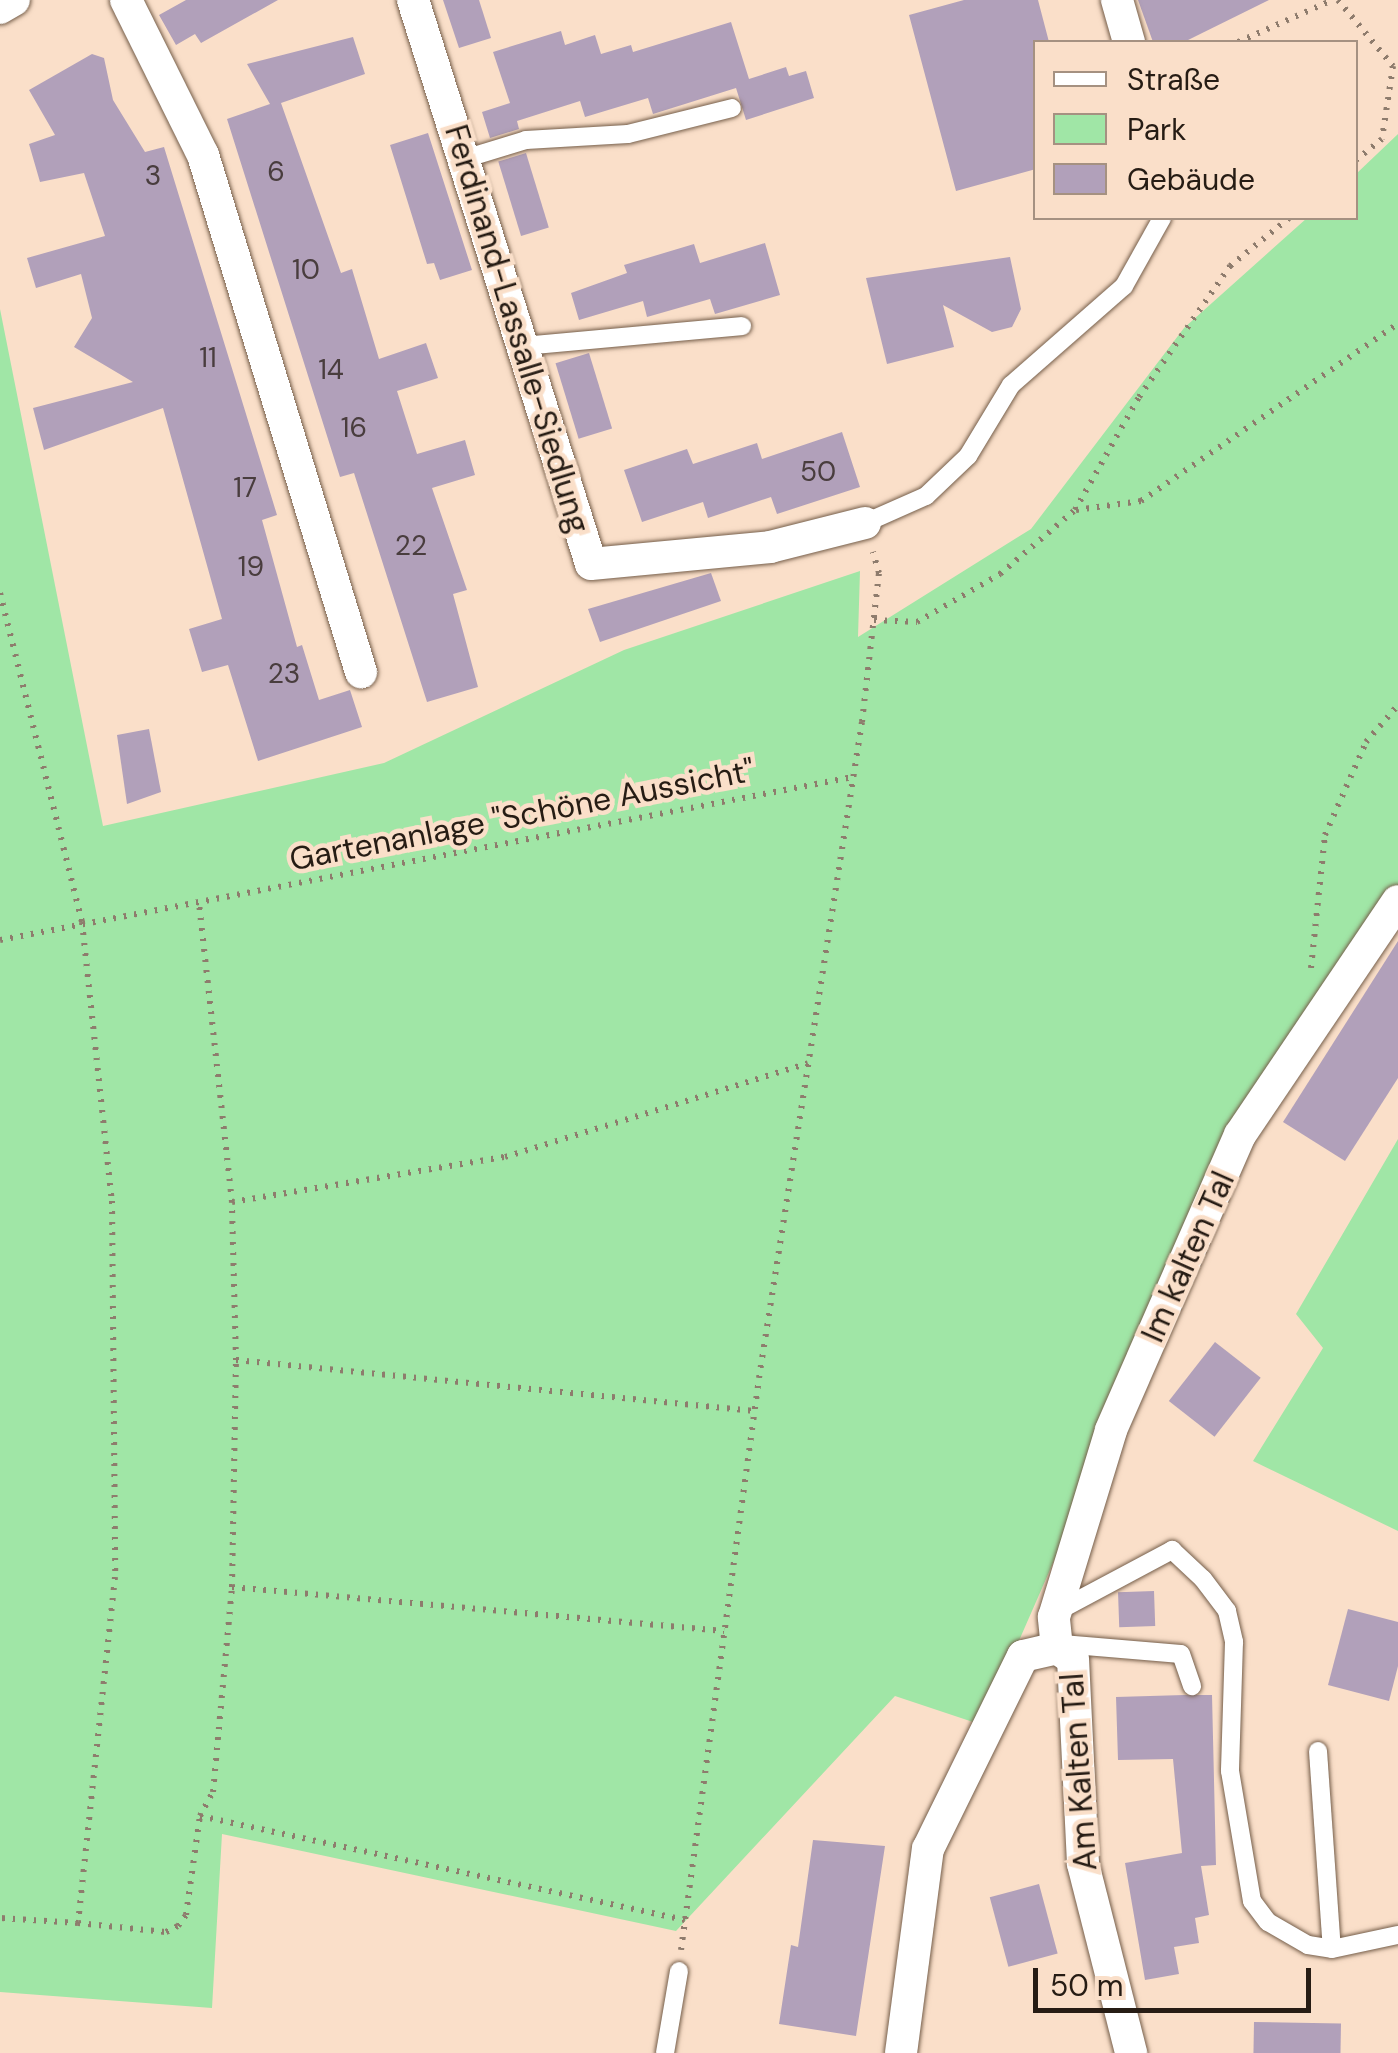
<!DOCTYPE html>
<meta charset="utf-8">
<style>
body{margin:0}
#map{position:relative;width:1398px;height:2053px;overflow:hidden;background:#fadfc9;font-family:"DM Sans",sans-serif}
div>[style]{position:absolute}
.green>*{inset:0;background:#a0e6a6}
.building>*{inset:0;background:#b1a0ba;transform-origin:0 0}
.path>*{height:6px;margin-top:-3px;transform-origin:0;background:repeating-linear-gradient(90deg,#8e7c6d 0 2.5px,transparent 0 10.5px)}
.roads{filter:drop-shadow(0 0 2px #755e4a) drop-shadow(0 0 2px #755e4a)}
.service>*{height:18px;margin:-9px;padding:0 9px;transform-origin:9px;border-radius:9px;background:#fff}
.minor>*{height:32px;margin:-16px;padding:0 16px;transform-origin:16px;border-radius:16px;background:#fff}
span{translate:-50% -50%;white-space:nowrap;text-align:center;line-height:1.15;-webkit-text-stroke:9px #fadfc9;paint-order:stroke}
.number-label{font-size:28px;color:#493d3e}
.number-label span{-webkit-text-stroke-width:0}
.street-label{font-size:32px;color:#261c14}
.legend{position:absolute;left:1033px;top:40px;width:325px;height:180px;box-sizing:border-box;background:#fadfc9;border:2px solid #a59181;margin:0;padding:12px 18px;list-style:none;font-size:30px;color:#261c14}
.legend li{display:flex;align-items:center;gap:20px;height:50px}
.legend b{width:50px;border:2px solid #a59181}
.scale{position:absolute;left:1033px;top:1968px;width:278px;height:45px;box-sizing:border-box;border:5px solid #261c14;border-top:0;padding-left:12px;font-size:30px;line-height:35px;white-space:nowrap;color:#261c14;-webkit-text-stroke:8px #fadfc9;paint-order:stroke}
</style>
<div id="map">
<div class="green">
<div style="clip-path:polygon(1398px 134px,1398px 904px,1226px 1168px,982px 1725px,895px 1696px,676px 1931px,222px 1834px,212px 2008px,0 1992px,0 309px,103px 826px,384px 763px,624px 650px,860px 571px,858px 637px,1031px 529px,1184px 328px,1307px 218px,1356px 218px,1356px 174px)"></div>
<div style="clip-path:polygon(1398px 1139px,1398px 1531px,1253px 1461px,1323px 1348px,1296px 1314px)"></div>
</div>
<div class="building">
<div style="clip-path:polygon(186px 0,278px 0,201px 43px,195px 34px,176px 45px,159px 15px)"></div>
<div style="clip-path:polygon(443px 0,479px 0,491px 38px,459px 48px)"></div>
<div style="clip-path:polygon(964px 0,1038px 0,1049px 42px,1036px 42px,1036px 169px,956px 191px,909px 15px)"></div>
<div style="clip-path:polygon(1138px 0,1269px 0,1184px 42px,1153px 42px)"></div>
<div style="clip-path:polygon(731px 22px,749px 79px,786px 67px,789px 76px,806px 71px,814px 98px,746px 120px,736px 88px,653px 114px,648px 98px,585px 117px,580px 101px,517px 121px,519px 129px,490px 138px,482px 112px,510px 103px,493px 52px,561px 31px,565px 45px,595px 35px,601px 54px,631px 45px,633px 52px)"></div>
<div style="clip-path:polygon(353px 37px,365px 74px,281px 103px,341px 273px,352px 269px,379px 359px,426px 343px,438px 378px,397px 391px,417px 454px,465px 440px,475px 475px,432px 488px,467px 590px,453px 594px,478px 687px,427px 702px,354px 473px,340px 477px,227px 119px,270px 104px,247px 64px)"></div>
<div style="clip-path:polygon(92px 54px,104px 58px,113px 100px,145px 152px,164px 147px,277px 515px,262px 520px,297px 647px,302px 645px,319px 700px,350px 690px,362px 727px,258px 761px,228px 665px,202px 672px,189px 629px,222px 619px,163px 408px,44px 450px,33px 408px,133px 382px,74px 347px,92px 318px,81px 274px,36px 288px,27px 258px,105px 236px,84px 173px,40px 182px,29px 144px,55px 135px,29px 90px)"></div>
<div style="clip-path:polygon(428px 133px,472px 270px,440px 280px,434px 263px,427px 264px,390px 145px)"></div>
<div style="left:526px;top:153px;width:78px;height:29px;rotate:73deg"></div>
<div style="clip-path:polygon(765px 243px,780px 295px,715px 314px,710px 299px,647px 317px,643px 301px,579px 320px,571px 293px,627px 273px,624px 265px,694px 244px,700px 263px)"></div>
<div style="clip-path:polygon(1010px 257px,1021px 309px,1012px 327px,992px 332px,943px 305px,954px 347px,887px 364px,866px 278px)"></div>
<div style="left:589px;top:353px;width:79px;height:35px;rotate:73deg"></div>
<div style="clip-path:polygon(842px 432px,860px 487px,777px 514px,771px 497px,708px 518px,703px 502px,642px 522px,624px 470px,687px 449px,693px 464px,757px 443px,762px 459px)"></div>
<div style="clip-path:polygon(711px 573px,721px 601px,600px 642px,588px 609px)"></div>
<div style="clip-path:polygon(149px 729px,161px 792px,127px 804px,117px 735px)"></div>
<div style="clip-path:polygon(1398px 941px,1398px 1078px,1345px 1161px,1283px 1122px)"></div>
<div style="left:1215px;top:1342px;width:58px;height:75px;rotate:38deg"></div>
<div style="left:1154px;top:1591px;width:35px;height:36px;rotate:88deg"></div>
<div style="clip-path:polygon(1348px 1609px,1398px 1622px,1398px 1666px,1389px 1701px,1328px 1685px)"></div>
<div style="clip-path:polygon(1184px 1695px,1212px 1695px,1216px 1865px,1201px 1866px,1209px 1915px,1195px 1918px,1199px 1943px,1174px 1947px,1179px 1974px,1145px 1980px,1125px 1863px,1182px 1853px,1173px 1759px,1118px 1760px,1116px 1697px)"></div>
<div style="clip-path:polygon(813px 1840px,885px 1846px,856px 2036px,779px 2024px,791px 1945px,798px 1947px)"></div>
<div style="left:1039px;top:1884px;width:72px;height:51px;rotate:75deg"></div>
<div style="left:1254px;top:2022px;width:87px;height:31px;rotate:1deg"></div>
</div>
<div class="path">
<div style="left:1338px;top:0;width:86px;rotate:50.2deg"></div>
<div style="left:1393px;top:66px;width:74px;rotate:98.6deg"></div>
<div style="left:1382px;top:139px;width:33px;rotate:141deg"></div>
<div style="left:1238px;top:42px;width:104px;rotate:-23.9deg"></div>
<div style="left:1076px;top:510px;width:66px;rotate:-7.9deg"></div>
<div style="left:1141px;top:501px;width:312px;rotate:-34.6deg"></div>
<div style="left:0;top:593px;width:339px;rotate:76deg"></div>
<div style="left:82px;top:922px;width:281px;rotate:83.9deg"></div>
<div style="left:112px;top:1201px;width:376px;rotate:89.5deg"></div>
<div style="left:115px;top:1577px;width:348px;rotate:96.1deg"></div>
<div style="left:78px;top:1923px;width:78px;rotate:-176.3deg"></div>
<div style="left:874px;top:620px;width:43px;rotate:2.7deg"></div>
<div style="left:917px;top:622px;width:96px;rotate:-30deg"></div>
<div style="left:1000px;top:574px;width:99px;rotate:-40.5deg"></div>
<div style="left:1075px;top:510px;width:130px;rotate:-60.5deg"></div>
<div style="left:1139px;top:397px;width:160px;rotate:-55.2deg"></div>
<div style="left:1230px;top:266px;width:76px;rotate:-39.1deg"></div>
<div style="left:0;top:940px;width:868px;rotate:-10.82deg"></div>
<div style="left:1311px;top:968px;width:134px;rotate:-84deg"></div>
<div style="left:1325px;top:835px;width:102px;rotate:-66.2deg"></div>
<div style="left:1366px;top:742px;width:49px;rotate:-49.1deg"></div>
<div style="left:232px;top:1202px;width:277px;rotate:-9.4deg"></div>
<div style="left:505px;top:1157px;width:317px;rotate:-17.2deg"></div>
<div style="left:236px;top:1360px;width:521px;rotate:5.62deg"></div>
<div style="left:232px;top:1587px;width:494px;rotate:5.1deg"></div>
<div style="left:200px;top:1816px;width:496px;rotate:12.1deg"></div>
<div style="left:78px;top:1923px;width:88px;rotate:5.8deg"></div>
<div style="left:166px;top:1932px;width:13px;rotate:-27deg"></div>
<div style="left:178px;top:1926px;width:14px;rotate:-54deg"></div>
<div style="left:186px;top:1915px;width:100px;rotate:-82deg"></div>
<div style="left:200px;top:1816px;width:27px;rotate:-62deg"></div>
<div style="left:213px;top:1792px;width:206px;rotate:-84.7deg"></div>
<div style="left:232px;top:1587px;width:227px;rotate:-89deg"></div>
<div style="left:236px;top:1360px;width:158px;rotate:-91.5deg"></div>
<div style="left:232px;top:1202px;width:303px;rotate:-96.3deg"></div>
<div style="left:681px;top:1950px;width:577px;rotate:-82.23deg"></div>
<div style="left:759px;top:1378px;width:664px;rotate:-81.08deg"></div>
<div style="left:862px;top:722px;width:150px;rotate:-83.5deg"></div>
<div style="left:879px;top:573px;width:22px;rotate:-106deg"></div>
</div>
<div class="roads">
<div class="service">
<div style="left:464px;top:159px;width:65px;rotate:-17deg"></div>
<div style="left:526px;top:140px;width:102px;rotate:-3.4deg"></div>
<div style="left:628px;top:134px;width:107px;rotate:-14deg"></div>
<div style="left:524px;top:346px;width:219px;rotate:-5.2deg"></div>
<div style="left:865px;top:523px;width:67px;rotate:-23.9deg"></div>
<div style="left:926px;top:496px;width:58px;rotate:-43.6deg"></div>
<div style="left:968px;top:456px;width:83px;rotate:-58.8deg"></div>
<div style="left:1011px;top:385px;width:150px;rotate:-41.2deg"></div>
<div style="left:1124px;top:286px;width:78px;rotate:-60.8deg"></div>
<div style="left:1056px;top:1612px;width:132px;rotate:-28.1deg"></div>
<div style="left:1172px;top:1550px;width:42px;rotate:43.1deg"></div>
<div style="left:1203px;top:1579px;width:40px;rotate:53deg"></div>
<div style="left:1227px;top:1611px;width:32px;rotate:77deg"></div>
<div style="left:1234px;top:1642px;width:129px;rotate:91.8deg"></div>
<div style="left:1230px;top:1771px;width:132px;rotate:80.4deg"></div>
<div style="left:1252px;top:1901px;width:26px;rotate:53deg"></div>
<div style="left:1268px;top:1922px;width:46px;rotate:29.9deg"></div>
<div style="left:1308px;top:1945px;width:24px;rotate:9deg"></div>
<div style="left:1332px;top:1949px;width:67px;rotate:-12deg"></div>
<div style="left:1062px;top:1644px;width:119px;rotate:4.8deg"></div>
<div style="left:1181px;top:1654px;width:34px;rotate:71deg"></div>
<div style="left:1318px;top:1751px;width:198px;rotate:86deg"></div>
<div style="left:665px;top:2053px;width:83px;rotate:-80.3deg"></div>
</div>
<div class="minor">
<div style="left:126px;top:0;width:173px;rotate:63.6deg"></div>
<div style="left:203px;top:155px;width:541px;rotate:73.01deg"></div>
<div style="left:413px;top:0;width:591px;rotate:72.48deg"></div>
<div style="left:591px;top:564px;width:180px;rotate:-5.4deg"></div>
<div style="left:770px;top:547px;width:98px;rotate:-14.2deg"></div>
<div style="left:1117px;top:0;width:44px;rotate:74.1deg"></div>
<div style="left:0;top:8px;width:16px;rotate:-30deg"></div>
<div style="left:1057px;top:1648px;width:31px;rotate:-96deg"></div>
<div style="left:1054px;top:1617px;width:195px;rotate:-73deg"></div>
<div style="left:1111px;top:1430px;width:322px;rotate:-66.4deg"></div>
<div style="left:1240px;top:1135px;width:282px;rotate:-56deg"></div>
<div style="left:901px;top:2053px;width:206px;rotate:-82.5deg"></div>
<div style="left:928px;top:1849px;width:215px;rotate:-63.8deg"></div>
<div style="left:1023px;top:1656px;width:35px;rotate:-13deg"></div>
<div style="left:1057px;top:1648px;width:19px;rotate:35deg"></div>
<div style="left:1073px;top:1659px;width:205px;rotate:87.2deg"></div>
<div style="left:1083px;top:1864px;width:195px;rotate:75.7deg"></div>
</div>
</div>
<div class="number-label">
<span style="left:276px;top:172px">6</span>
<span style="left:153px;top:176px">3</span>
<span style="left:306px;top:270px">10</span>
<span style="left:208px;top:358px">11</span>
<span style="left:331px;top:370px">14</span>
<span style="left:354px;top:428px">16</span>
<span style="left:818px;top:472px">50</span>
<span style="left:245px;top:488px">17</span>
<span style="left:411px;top:546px">22</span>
<span style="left:251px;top:567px">19</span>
<span style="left:284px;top:674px">23</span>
</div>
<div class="street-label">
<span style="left:517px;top:329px;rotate:73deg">Ferdinand-Lassalle-Siedlung</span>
<span style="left:522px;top:815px;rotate:-11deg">Gartenanlage "Schöne Aussicht"</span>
<span style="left:1188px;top:1257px;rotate:-66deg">Im kalten Tal</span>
<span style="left:1079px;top:1772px;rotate:-94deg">Am Kalten Tal</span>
</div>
<ul class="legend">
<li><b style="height:12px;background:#fff"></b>Straße</li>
<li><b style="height:28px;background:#a0e6a6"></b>Park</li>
<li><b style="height:28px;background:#b1a0ba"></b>Gebäude</li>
</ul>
<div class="scale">50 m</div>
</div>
